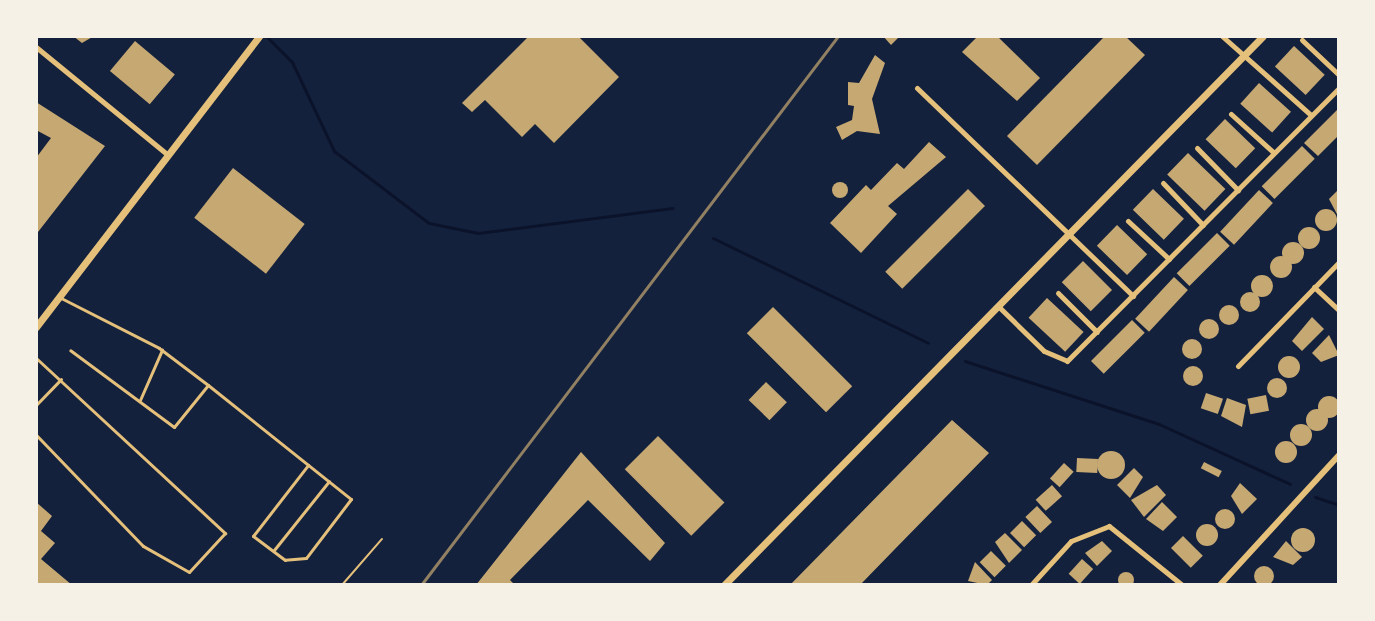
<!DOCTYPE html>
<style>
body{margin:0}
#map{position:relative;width:1375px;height:621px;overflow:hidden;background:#14213d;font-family:Figtree,sans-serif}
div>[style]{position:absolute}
.stream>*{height:3px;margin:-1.5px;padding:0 1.5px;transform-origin:1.5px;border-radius:1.5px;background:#0b132b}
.building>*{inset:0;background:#c6a872;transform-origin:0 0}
.round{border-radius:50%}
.path>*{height:2px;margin:-1px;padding:0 1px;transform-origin:1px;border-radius:1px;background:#e5c07b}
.service>*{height:3px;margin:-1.5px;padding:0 1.5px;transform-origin:1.5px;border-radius:1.5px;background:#e5c07b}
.minor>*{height:5px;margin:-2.5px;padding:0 2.5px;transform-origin:2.5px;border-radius:2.5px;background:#e5c07b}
.tertiary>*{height:6px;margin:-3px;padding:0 3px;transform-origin:3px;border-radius:3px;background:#e5c07b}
.secondary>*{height:7px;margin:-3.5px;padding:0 3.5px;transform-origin:3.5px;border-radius:3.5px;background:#e5c07b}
.rail>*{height:3px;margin:-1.5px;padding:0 1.5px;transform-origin:1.5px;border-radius:1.5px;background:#918062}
span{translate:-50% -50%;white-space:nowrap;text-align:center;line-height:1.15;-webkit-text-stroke:6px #f6f1e7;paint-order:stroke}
.frame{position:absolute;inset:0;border:38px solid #f6f1e7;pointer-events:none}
</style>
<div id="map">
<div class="stream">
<div style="left:266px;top:36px;width:37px;rotate:45deg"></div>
<div style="left:292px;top:62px;width:98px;rotate:64.7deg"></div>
<div style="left:334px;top:151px;width:119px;rotate:37.2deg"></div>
<div style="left:429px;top:223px;width:50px;rotate:11.5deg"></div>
<div style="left:478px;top:233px;width:196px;rotate:-7.3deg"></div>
<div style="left:713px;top:238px;width:239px;rotate:26deg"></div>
<div style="left:965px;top:361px;width:204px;rotate:18deg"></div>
<div style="left:1159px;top:424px;width:144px;rotate:24.6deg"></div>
<div style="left:1315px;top:497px;width:25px;rotate:18deg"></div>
</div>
<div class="building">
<div style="clip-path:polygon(73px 36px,94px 36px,82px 43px)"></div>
<div style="clip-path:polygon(529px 36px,578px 36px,619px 77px,554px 143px,535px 124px,522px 137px,485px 100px,472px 112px,462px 103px)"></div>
<div style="clip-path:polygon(883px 36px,900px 36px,891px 45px)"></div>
<div style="clip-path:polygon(978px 36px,997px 36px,1040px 78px,1017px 101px,962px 52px)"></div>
<div style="clip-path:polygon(1105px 36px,1125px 36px,1145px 55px,1037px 165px,1007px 136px)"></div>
<div style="left:135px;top:41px;width:52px;height:39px;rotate:40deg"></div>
<div style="left:1294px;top:46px;width:42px;height:28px;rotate:43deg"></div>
<div style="clip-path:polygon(875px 55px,885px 63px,872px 99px,880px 134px,857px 131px,842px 140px,836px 127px,852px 120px,854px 106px,848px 105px,848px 82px,859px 83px)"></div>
<div style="left:1259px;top:83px;width:43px;height:28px;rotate:42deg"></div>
<div style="clip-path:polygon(36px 102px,105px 146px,38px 232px,36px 158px,51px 138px,36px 130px)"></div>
<div style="clip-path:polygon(1339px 108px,1339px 135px,1318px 156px,1304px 143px)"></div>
<div style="left:1225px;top:119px;width:42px;height:28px;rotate:44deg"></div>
<div style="clip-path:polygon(929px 142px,946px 157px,888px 206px,897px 214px,861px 253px,830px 223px,866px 185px,871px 190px,897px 163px,904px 169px)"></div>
<div style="left:1302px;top:146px;width:18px;height:57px;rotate:45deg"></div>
<div style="left:1188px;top:153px;width:52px;height:30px;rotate:44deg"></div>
<div style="left:233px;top:168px;width:91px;height:63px;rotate:38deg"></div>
<div class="round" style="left:832px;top:182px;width:16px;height:16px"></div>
<div style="left:968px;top:189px;width:24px;height:117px;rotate:45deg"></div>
<div style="left:1153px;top:189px;width:43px;height:29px;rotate:44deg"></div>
<div style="clip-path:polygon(1339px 189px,1339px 218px,1329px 199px)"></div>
<div style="left:1259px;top:190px;width:19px;height:57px;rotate:43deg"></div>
<div class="round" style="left:1315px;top:209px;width:22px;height:22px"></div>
<div style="left:1117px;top:225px;width:42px;height:29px;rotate:44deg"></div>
<div class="round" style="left:1298px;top:227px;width:22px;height:22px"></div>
<div style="left:1217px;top:233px;width:18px;height:57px;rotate:45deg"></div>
<div class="round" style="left:1282px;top:242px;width:22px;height:22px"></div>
<div class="round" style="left:1270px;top:256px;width:22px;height:22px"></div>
<div style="left:1083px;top:261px;width:41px;height:30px;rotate:45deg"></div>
<div class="round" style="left:1251px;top:275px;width:22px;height:22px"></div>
<div style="left:1174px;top:277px;width:19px;height:57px;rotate:43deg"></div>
<div class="round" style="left:1240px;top:292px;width:20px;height:20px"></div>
<div style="left:1047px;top:298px;width:50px;height:27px;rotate:43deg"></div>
<div class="round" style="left:1219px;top:305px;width:20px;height:20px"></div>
<div style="left:773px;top:307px;width:112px;height:37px;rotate:45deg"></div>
<div style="clip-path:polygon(1312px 317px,1324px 329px,1302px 351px,1292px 341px)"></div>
<div class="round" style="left:1199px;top:319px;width:20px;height:20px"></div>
<div style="left:1132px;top:320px;width:18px;height:58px;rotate:45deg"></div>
<div style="clip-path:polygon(1329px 335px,1339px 355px,1321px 362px,1312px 353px)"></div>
<div class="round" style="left:1182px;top:339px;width:20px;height:20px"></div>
<div class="round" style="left:1278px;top:356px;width:22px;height:22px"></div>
<div class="round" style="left:1183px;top:366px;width:20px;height:20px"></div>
<div class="round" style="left:1267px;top:378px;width:20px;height:20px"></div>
<div style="left:766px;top:382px;width:29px;height:25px;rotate:44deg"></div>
<div style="left:1206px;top:393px;width:18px;height:16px;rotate:19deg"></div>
<div style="left:1266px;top:395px;width:16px;height:19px;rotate:79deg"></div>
<div class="round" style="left:1318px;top:396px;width:22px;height:22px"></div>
<div style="clip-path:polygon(1227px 398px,1246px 405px,1242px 427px,1221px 416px)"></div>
<div class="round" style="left:1306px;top:409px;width:22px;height:22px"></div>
<div style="clip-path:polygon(952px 420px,989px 453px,894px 550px,860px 585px,790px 585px)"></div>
<div class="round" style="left:1290px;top:424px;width:22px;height:22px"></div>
<div style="left:658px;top:436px;width:94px;height:47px;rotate:45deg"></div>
<div class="round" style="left:1275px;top:441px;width:22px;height:22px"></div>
<div class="round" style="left:1097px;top:451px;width:28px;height:28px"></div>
<div style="clip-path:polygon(581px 452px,665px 543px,650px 561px,588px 500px,510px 580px,515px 585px,476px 585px)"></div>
<div style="left:1077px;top:458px;width:21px;height:14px;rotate:3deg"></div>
<div style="left:1204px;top:462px;width:20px;height:7px;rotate:27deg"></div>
<div style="left:1064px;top:463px;width:13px;height:21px;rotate:42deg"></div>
<div style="clip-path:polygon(1134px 468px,1143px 477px,1130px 498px,1117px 485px)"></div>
<div style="clip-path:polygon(1240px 483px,1257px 499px,1242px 514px,1231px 496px)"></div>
<div style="left:1052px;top:485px;width:15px;height:22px;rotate:48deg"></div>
<div style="clip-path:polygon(1157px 485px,1166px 495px,1144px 517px,1131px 500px)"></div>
<div style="clip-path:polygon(36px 502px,52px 516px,41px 531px,55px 543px,41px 559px,72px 585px,36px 585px)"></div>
<div style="clip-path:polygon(1162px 502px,1177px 517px,1163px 531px,1146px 519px)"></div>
<div style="left:1037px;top:506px;width:22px;height:16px;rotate:47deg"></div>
<div class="round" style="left:1215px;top:509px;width:20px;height:20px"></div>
<div style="left:1022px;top:521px;width:20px;height:17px;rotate:45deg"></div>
<div class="round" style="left:1196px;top:524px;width:22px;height:22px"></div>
<div class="round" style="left:1291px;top:528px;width:24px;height:24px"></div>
<div style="clip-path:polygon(1005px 533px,1022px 550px,1009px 563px,995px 542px)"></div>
<div style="left:1183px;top:536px;width:28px;height:17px;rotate:45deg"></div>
<div style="clip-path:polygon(1102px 541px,1112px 551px,1097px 566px,1085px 553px)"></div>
<div style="clip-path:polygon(1286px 541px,1302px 557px,1293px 565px,1273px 557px)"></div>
<div style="left:991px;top:551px;width:21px;height:16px;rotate:45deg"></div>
<div style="left:1082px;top:559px;width:15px;height:20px;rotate:42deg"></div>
<div style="clip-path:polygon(975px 562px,992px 580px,987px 585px,968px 581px)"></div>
<div class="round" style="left:1254px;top:566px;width:20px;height:20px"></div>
<div class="round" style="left:1118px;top:572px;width:16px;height:16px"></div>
</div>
<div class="path">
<div style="left:342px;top:585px;width:61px;rotate:-49deg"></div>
</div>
<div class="service">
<div style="left:61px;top:298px;width:110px;rotate:27deg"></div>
<div style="left:159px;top:348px;width:61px;rotate:37.1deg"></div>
<div style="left:208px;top:385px;width:54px;rotate:129deg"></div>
<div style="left:174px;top:427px;width:129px;rotate:-143.5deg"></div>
<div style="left:36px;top:358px;width:258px;rotate:42.8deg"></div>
<div style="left:225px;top:533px;width:53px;rotate:132.7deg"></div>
<div style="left:189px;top:572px;width:53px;rotate:-150.5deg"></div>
<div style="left:143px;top:546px;width:154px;rotate:-133.9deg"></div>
<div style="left:208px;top:385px;width:183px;rotate:38.6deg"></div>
<div style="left:351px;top:499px;width:74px;rotate:127.3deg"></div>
<div style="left:306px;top:558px;width:21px;rotate:175deg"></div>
<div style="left:285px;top:560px;width:40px;rotate:-143deg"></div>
<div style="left:253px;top:536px;width:90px;rotate:-52.2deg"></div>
<div style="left:140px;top:400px;width:55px;rotate:-66.3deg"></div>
<div style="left:36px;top:405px;width:36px;rotate:-46deg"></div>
<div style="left:274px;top:550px;width:88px;rotate:-51.4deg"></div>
</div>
<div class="minor">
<div style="left:1222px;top:36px;width:119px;rotate:41.6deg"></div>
<div style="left:1302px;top:40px;width:51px;rotate:43.4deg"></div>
<div style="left:36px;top:47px;width:171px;rotate:39.3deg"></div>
<div style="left:917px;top:88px;width:300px;rotate:43.9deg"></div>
<div style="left:1231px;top:114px;width:57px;rotate:42.1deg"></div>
<div style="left:1197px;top:148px;width:59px;rotate:45.7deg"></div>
<div style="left:1163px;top:183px;width:58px;rotate:46.4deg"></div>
<div style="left:1128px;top:221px;width:56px;rotate:42.8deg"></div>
<div style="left:1314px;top:287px;width:34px;rotate:43deg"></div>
<div style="left:1058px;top:293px;width:55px;rotate:45deg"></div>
<div style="left:998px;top:306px;width:64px;rotate:44.4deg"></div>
<div style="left:1044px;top:351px;width:25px;rotate:23deg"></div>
<div style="left:1067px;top:361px;width:385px;rotate:-45.1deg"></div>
<div style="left:1238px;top:366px;width:145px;rotate:-45.8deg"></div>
<div style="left:1031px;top:585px;width:59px;rotate:-47.7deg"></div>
<div style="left:1071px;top:541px;width:41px;rotate:-21.5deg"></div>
<div style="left:1109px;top:526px;width:94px;rotate:38.9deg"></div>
</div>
<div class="tertiary">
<div style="left:1220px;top:585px;width:176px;rotate:-47.5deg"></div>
</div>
<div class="secondary">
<div style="left:36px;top:327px;width:367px;rotate:-52.5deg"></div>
<div style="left:724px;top:585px;width:769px;rotate:-45.53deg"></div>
</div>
<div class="rail">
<div style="left:421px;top:585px;width:689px;rotate:-52.78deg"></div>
</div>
<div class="frame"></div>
</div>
